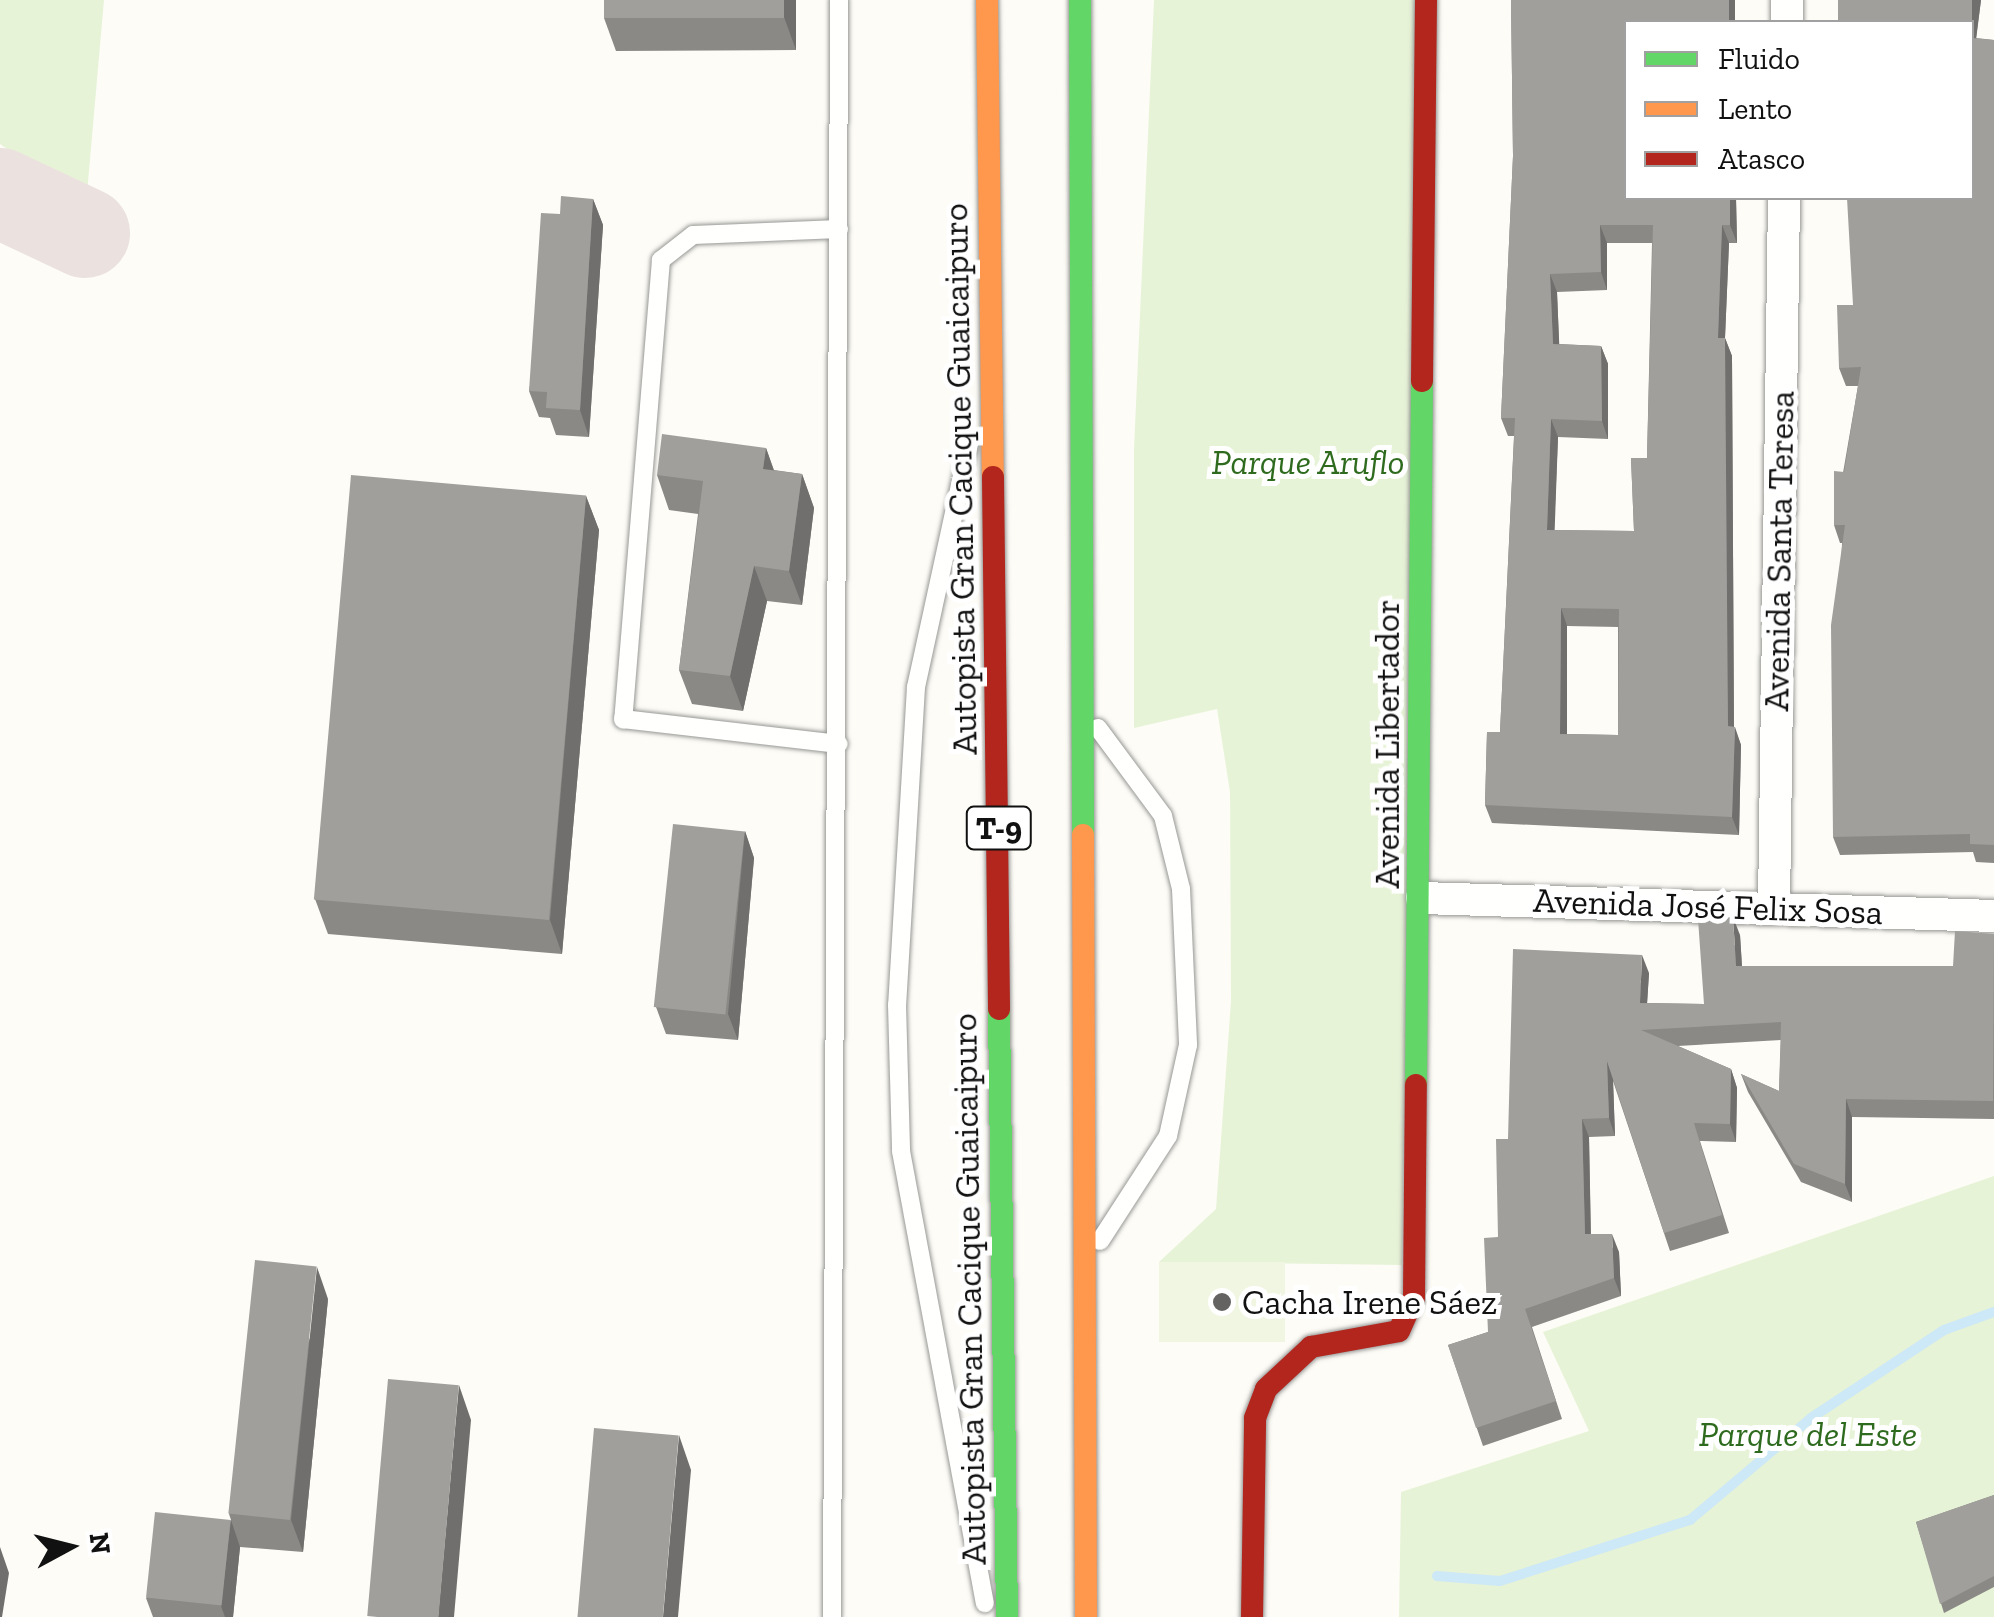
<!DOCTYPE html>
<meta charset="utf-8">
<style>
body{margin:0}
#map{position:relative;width:1994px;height:1617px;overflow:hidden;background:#fdfcf7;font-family:"Zilla Slab",serif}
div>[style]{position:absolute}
.green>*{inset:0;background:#e7f3d7}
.pitch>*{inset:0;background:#f0f6e1;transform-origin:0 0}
.stream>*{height:10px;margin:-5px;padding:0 5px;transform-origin:5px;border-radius:5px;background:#cde8f7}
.taxiway>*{height:90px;margin:-45px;padding:0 45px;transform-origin:45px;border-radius:45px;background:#ebe1df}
.roads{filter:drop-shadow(0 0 2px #979795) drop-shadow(0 0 2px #979795)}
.lane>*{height:18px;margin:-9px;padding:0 9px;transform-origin:9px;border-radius:9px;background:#fffffe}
.street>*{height:32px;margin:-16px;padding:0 16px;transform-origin:16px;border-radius:16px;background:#fffffe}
.fast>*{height:22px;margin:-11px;padding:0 11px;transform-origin:11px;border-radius:11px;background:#63d668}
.slow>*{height:22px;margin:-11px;padding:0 11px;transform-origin:11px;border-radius:11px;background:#ff974d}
.jam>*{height:22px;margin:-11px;padding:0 11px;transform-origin:11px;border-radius:11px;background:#b3261e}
.wall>*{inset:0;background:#8a8986}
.shaded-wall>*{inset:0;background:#716f6d;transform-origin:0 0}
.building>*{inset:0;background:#a19f9c;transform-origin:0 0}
.dots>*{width:28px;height:28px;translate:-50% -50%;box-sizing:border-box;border:5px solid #fff;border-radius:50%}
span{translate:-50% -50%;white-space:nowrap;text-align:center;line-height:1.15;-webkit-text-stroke:10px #fff;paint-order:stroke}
.shield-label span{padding:2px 8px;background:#fff;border:2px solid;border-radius:8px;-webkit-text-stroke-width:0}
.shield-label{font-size:32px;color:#111;font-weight:700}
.park-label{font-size:35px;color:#2f6b1f;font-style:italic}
.street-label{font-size:35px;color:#111}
.poi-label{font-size:35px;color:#111}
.left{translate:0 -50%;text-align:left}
.legend{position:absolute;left:1624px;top:20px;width:350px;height:180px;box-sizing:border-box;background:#fff;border:2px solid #a0a0a0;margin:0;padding:12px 18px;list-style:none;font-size:30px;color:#111}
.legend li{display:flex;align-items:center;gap:20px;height:50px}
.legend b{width:50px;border:2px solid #a0a0a0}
.north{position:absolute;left:20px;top:1497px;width:100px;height:100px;-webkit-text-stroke:8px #fff;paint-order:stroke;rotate:83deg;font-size:28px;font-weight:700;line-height:40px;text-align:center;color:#111}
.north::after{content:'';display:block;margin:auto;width:35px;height:45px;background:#111;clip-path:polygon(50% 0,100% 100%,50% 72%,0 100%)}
</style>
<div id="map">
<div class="green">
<div style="clip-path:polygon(0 0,104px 0,86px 205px,0 144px)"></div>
<div style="clip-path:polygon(1154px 0,1422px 0,1402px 1265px,1159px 1262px,1216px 1209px,1231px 1001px,1230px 792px,1217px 709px,1134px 728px,1134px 449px)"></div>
<div style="clip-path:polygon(1994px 1176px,1994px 1617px,1399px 1617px,1401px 1492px,1589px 1431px,1543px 1332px)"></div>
</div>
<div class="pitch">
<div style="left:1159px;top:1262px;width:126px;height:80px"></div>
</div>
<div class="stream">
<div style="left:1437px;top:1576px;width:63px;rotate:4.5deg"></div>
<div style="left:1500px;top:1581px;width:200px;rotate:-17.8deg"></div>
<div style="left:1690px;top:1520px;width:158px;rotate:-40.1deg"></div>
<div style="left:1811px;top:1418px;width:159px;rotate:-33.5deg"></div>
<div style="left:1944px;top:1330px;width:53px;rotate:-19.8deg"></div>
</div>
<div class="taxiway">
<div style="left:0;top:193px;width:94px;rotate:25.2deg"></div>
</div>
<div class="roads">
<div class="lane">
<div style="left:839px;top:229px;width:146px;rotate:177.6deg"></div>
<div style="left:693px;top:235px;width:41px;rotate:142deg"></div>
<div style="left:661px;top:260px;width:461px;rotate:94.7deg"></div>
<div style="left:623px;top:719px;width:217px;rotate:6.6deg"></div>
<div style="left:969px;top:444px;width:249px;rotate:102.3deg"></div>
<div style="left:916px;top:687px;width:319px;rotate:93.4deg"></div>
<div style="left:897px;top:1005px;width:146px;rotate:88.4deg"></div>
<div style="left:901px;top:1151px;width:460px;rotate:79.5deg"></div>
<div style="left:1098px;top:728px;width:109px;rotate:53.5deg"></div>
<div style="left:1163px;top:816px;width:75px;rotate:76.1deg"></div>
<div style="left:1181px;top:889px;width:156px;rotate:87.4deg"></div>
<div style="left:1188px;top:1045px;width:93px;rotate:102.4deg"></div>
<div style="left:1168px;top:1136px;width:125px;rotate:122.9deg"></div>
<div style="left:832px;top:1617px;width:1617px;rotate:-89.75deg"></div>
</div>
<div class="street">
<div style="left:1787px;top:22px;width:22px;rotate:-90deg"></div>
<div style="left:1422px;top:898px;width:572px;rotate:1.8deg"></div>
<div style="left:1774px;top:905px;width:707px;rotate:-89.19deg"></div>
</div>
<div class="fast">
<div style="left:1080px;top:0;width:835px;rotate:89.79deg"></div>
<div style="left:999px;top:1009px;width:608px;rotate:89.25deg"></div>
<div style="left:1416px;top:1085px;width:704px;rotate:-89.51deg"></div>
</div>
<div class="slow">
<div style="left:987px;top:0;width:477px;rotate:89.3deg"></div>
<div style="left:1083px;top:835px;width:782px;rotate:89.78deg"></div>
</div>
<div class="jam">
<div style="left:1422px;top:381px;width:381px;rotate:-89.4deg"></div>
<div style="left:993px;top:477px;width:532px;rotate:89.35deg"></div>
<div style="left:1252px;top:1617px;width:199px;rotate:-89.1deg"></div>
<div style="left:1255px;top:1418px;width:31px;rotate:-69deg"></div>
<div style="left:1266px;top:1389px;width:62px;rotate:-43deg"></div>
<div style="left:1311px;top:1347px;width:89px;rotate:-10.3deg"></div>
<div style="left:1399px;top:1331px;width:37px;rotate:-66deg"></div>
<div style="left:1414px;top:1297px;width:212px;rotate:-89.5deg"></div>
</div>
</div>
<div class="wall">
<div style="clip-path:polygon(796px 0,796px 50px,616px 51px,604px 18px)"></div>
<div style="clip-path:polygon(evenodd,1511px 0,1735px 0,1735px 22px,1626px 22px,1626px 198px,1736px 198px,1737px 243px,1729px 243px,1725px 338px,1732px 356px,1734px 727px,1741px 745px,1739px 835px,1492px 823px,1485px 805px,1487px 732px,1500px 732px,1514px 436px,1508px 436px,1501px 418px,1513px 156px,1511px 0,1607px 243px,1652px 243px,1647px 458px,1631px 458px,1634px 531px,1554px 530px,1558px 437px,1608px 439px,1608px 364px,1601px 346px,1559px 344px,1557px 292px,1607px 290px,1607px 243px,1511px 0,1567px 626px,1618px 627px,1618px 735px,1567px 734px,1567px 626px)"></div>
<div style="clip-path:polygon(1838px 0,1981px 0,1976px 38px,1994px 40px,1994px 863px,1976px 862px,1973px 852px,1840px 855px,1833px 837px,1842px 543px,1840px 543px,1834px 525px,1858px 386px,1846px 386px,1839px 368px,1853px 305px,1972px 22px)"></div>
<div style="clip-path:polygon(593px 199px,603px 225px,589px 437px,556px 435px,550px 418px,539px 417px,529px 391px,560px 214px)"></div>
<div style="clip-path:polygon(766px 448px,774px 470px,802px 474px,814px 508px,802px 605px,767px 601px,743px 711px,692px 704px,679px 670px,698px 514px,669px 510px,657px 475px)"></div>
<div style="clip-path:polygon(586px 496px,599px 530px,562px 954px,328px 934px,315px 899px)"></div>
<div style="clip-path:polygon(745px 831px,754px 858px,738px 1040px,666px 1034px,656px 1007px)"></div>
<div style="clip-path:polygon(1994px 934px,1994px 1119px,1852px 1117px,1852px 1202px,1801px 1182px,1748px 1092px,1741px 1074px,1779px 1091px,1781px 1040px,1678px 1046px,1731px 1069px,1737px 1088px,1736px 1142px,1700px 1141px,1729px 1233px,1670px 1251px,1613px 1081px,1615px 1136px,1589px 1137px,1591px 1234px,1619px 1252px,1621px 1296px,1532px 1327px,1562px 1419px,1483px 1446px,1448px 1345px,1488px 1332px,1508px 1139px,1649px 973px,1647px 1003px,1704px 1004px,1740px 935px,1742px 966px,1953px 966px)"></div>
<div style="clip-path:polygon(328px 1299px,303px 1552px,240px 1547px,233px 1617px,153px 1617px,146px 1598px,231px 1520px,229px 1514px)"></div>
<div style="clip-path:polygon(1994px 1495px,1994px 1587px,1944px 1613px,1916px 1522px)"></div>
</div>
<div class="shaded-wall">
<div style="clip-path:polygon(784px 0,796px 0,796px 50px,784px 17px)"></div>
<div style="left:1729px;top:0;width:6px;height:22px"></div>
<div style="clip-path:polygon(1972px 0,1981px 0,1974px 56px,1972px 49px,1972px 22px,1969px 22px)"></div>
<div style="clip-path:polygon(1730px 198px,1736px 198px,1737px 243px,1730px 225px)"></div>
<div style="clip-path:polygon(593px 199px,603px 225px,589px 437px,580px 410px)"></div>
<div style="clip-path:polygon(1600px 225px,1607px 243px,1607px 290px,1601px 272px)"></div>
<div style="clip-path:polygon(1722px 225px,1729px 243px,1725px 338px,1732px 356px,1734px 744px,1728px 726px,1718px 338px)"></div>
<div style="clip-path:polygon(1550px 274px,1557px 292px,1560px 362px,1553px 344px)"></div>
<div style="clip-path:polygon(1601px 346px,1608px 364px,1608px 439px,1602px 421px)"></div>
<div style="clip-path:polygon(1551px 419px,1558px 437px,1554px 548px,1547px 530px)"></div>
<div style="clip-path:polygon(766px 448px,778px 483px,763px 469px)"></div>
<div style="clip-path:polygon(802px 474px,814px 508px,802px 605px,789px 571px)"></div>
<div style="clip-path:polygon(586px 496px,599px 530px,562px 954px,550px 920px)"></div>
<div style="clip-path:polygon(754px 566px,767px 601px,743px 711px,730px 676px)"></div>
<div style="clip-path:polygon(1561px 608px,1567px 626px,1567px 752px,1560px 734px)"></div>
<div style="clip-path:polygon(1735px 727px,1741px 745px,1739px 835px,1732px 817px)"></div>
<div style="clip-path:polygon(745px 831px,754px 858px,738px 1040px,728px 1014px)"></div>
<div style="clip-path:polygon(1733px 917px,1740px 935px,1743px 984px,1736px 966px)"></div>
<div style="clip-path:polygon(1642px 955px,1649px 973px,1646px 1021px,1640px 1003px)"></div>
<div style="clip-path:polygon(1607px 1061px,1613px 1079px,1615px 1136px,1609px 1118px)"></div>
<div style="clip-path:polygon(1731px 1069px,1737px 1088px,1736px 1142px,1730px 1124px)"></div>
<div style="clip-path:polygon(1846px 1099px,1852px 1117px,1852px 1202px,1845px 1184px)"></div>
<div style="clip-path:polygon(1582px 1119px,1589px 1137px,1591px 1252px,1585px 1234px)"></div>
<div style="clip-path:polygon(1612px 1234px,1619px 1252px,1621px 1296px,1614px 1278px)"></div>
<div style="clip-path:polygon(317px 1267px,328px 1299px,303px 1552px,291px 1520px)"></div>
<div style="clip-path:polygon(459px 1385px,471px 1420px,454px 1617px,438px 1617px)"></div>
<div style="clip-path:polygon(679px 1435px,691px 1470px,678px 1617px,663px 1617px)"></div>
<div style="clip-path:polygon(231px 1520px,240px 1547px,233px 1617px,225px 1617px,221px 1606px)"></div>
<div style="clip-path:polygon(0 1547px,9px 1573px,2px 1617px,0 1617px)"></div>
</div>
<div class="building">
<div style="left:604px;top:0;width:180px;height:18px"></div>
<div style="clip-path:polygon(evenodd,1511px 0,1729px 0,1729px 22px,1626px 22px,1626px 198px,1730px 198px,1730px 225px,1722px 225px,1718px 338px,1725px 338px,1728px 726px,1735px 727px,1732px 817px,1485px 805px,1487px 732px,1500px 732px,1515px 418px,1501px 418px,1513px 156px,1511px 0,1600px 225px,1653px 225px,1647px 458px,1631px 458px,1634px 531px,1547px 530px,1551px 419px,1602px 421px,1601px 346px,1553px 344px,1550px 274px,1601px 272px,1600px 225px,1511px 0,1561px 608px,1619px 609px,1618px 735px,1560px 734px,1561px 608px)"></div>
<div style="left:1838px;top:0;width:134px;height:22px"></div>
<div style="clip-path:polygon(1972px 38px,1994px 40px,1994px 845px,1970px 844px,1970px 834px,1833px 837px,1831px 625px,1845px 525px,1834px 525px,1834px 471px,1844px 472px,1861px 367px,1839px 368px,1837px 305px,1853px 305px,1847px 198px,1972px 198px)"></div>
<div style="clip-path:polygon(561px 196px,593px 199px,580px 410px,546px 408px,547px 392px,529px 391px,541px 213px,560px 214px)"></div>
<div style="clip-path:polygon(662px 434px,766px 448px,763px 469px,802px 474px,789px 571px,754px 566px,730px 676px,679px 670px,703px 481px,657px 475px)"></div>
<div style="left:351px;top:475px;width:236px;height:426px;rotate:5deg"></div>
<div style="left:673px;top:824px;width:72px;height:184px;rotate:6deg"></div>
<div style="clip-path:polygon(1733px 917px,1736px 966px,1953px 966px,1955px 931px,1994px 934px,1993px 1101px,1846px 1099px,1845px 1184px,1794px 1164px,1741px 1074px,1779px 1091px,1781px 1022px,1641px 1030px,1731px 1069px,1730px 1124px,1694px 1123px,1722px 1215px,1664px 1233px,1607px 1061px,1609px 1118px,1582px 1119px,1585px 1234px,1612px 1234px,1614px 1278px,1525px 1309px,1556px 1401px,1476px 1428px,1448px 1345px,1488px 1332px,1484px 1238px,1498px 1237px,1496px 1139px,1508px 1139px,1513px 949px,1642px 955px,1640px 1003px,1704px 1004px,1698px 919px)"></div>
<div style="left:255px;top:1260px;width:62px;height:255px;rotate:6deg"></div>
<div style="left:388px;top:1379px;width:71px;height:238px;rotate:5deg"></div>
<div style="left:594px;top:1428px;width:85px;height:190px;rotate:5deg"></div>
<div style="clip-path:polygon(1994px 1495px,1994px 1576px,1940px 1604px,1916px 1522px)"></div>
<div style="left:155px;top:1512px;width:76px;height:86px;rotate:6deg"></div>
</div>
<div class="dots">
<div style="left:1222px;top:1302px;background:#646362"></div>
</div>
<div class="shield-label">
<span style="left:999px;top:828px">T-9</span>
</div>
<div class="park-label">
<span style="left:1308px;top:462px">Parque Aruflo</span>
<span style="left:1808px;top:1434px">Parque del Este</span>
</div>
<div class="street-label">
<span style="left:960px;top:479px;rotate:-91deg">Autopista Gran Cacique Guaicaipuro</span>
<span style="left:1779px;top:551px;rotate:-89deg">Avenida Santa Teresa</span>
<span style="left:1387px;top:744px;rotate:-90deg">Avenida Libertador</span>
<span style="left:1708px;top:906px;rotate:2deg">Avenida José Felix Sosa</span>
<span style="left:969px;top:1289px;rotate:-91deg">Autopista Gran Cacique Guaicaipuro</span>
</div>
<div class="poi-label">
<span class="left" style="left:1242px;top:1302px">Cacha Irene Sáez</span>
</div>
<ul class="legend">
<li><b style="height:12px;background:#63d668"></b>Fluido</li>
<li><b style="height:12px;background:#ff974d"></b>Lento</li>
<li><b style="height:12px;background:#b3261e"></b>Atasco</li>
</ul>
<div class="north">N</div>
</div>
